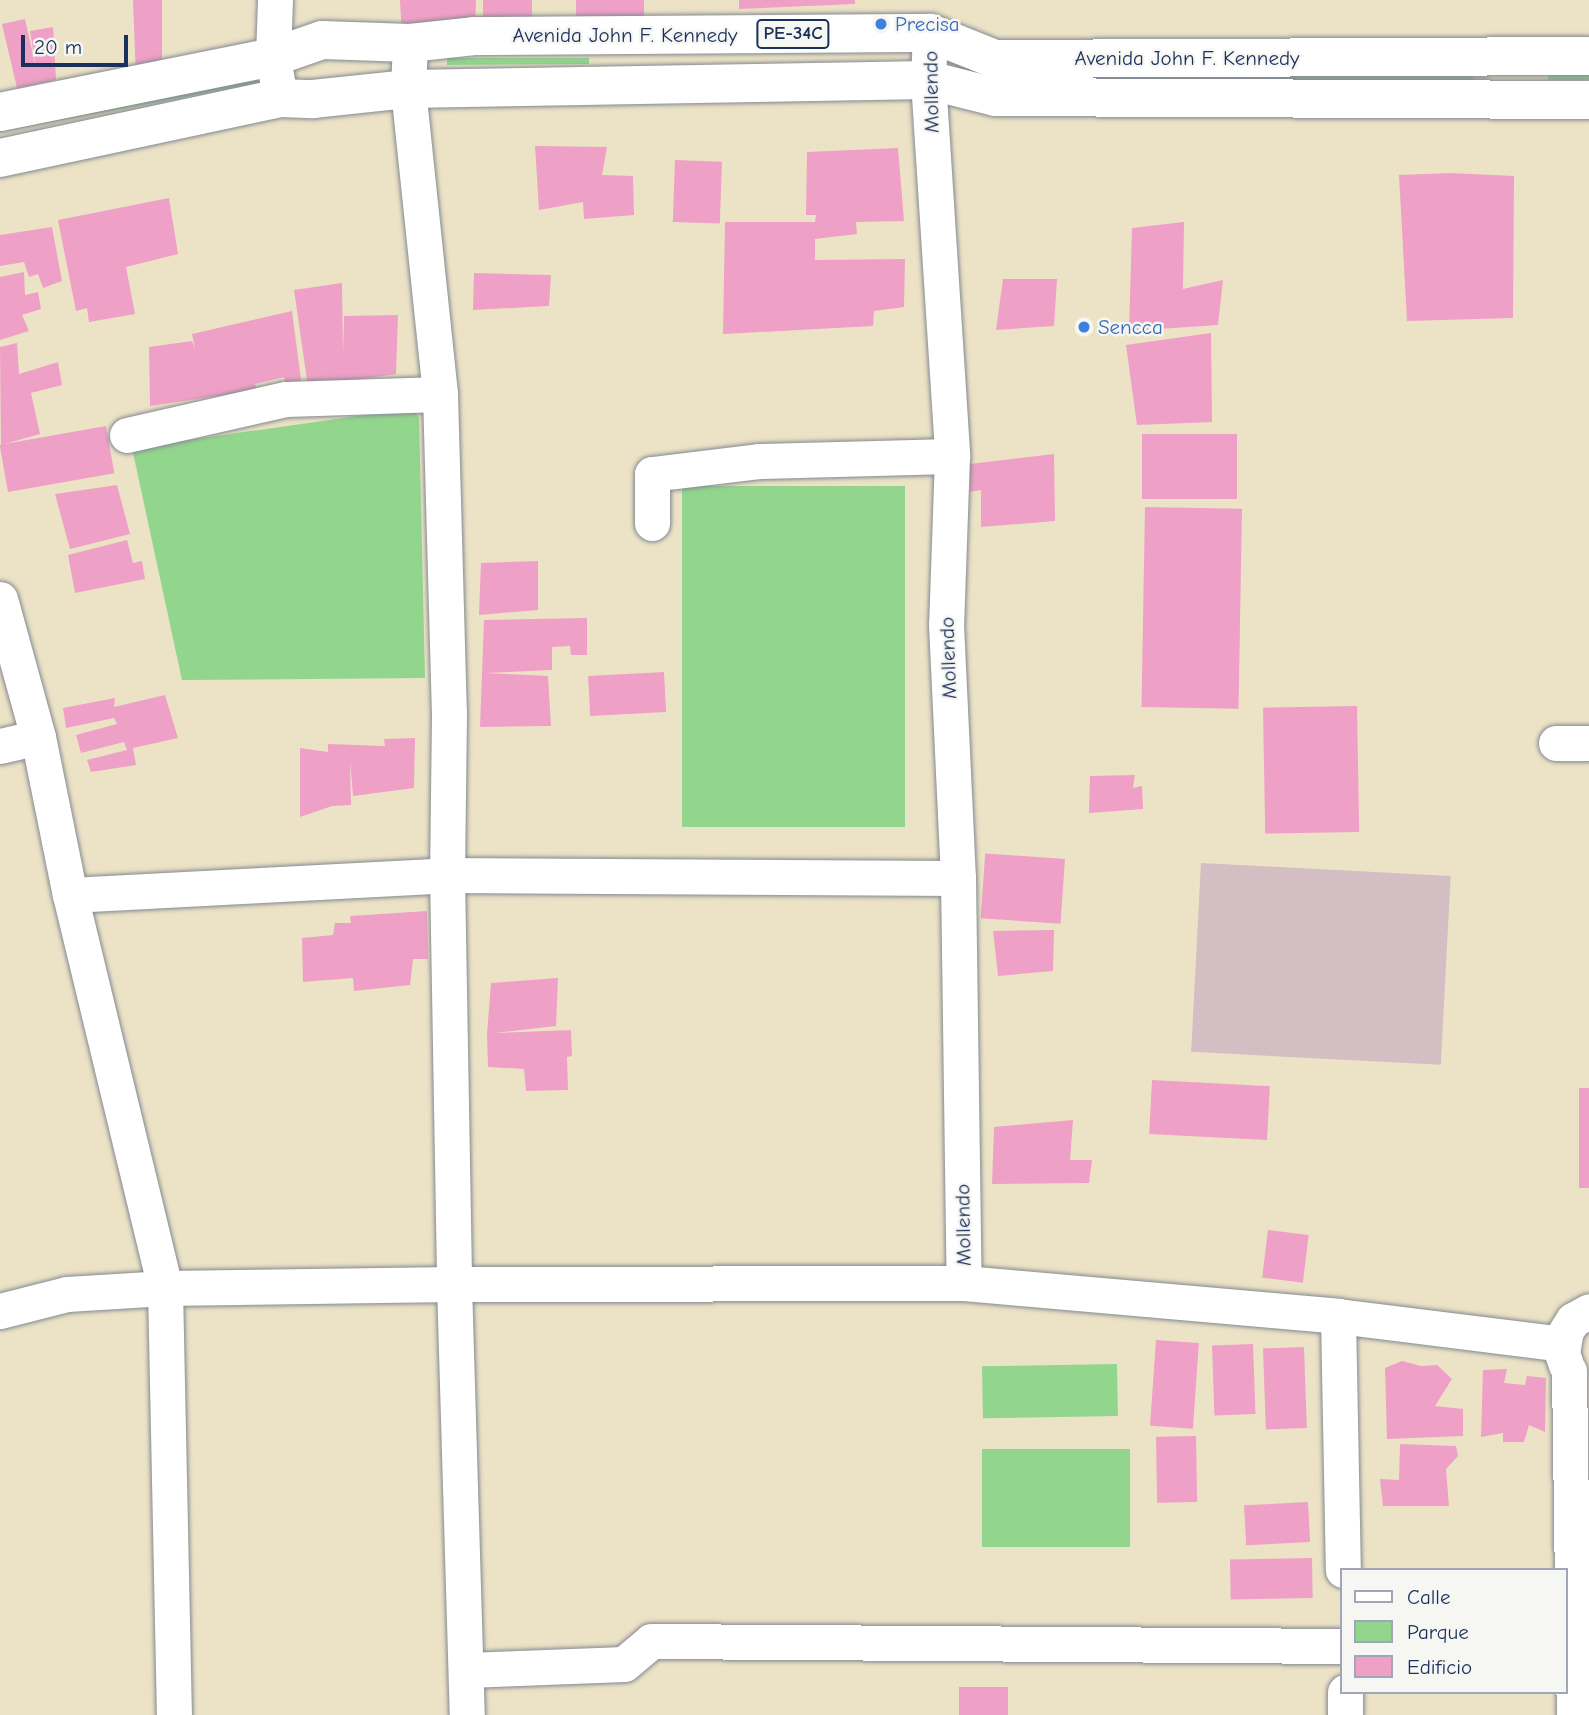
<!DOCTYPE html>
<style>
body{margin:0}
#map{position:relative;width:1589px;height:1715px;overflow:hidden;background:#ece3c6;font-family:"Comic Neue",sans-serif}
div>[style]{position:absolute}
.industrial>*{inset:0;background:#d2bec3;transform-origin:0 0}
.green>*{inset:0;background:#92d58d;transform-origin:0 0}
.building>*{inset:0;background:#efa0c6;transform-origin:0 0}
.roads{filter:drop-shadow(0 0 2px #848992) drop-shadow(0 0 2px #848992)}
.minor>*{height:35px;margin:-17.5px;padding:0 17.5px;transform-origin:17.5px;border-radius:17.5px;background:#fff}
.major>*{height:38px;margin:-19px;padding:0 19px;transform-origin:19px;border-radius:19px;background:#fff}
.dots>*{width:19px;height:19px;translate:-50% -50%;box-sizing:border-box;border:4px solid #f6f6f2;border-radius:50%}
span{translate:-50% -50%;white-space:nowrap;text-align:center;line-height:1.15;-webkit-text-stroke:5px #f6f6f2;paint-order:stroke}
.shield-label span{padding:2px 5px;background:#f6f6f2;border:2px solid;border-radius:5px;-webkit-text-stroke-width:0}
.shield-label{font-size:19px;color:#1b2f5e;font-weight:700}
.shop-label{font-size:21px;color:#366cbe}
.left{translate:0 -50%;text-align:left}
.street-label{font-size:21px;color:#1b2f5e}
.legend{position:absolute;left:1340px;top:1568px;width:228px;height:126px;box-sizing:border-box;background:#f6f6f2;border:2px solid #9ea6b7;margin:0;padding:9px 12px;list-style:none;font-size:21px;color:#1b2f5e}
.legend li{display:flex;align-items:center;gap:14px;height:35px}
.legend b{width:35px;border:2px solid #9ea6b7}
.scale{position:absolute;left:21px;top:35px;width:107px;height:32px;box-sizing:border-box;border:4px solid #1b2f5e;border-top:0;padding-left:9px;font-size:21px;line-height:24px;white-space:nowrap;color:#1b2f5e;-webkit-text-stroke:5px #f6f6f2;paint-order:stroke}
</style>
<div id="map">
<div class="industrial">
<div style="left:1201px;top:863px;width:250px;height:189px;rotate:3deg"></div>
</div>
<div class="green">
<div style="clip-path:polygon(447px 58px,589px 58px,589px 64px,447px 65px)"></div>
<div style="left:1589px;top:72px;width:8px;height:41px;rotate:90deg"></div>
<div style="clip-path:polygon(266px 73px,268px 81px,0 132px,0 122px)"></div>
<div style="left:1284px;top:74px;width:189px;height:6px"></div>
<div style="clip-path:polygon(413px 408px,419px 418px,425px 678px,182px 680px,132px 448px)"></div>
<div style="left:905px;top:486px;width:341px;height:223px;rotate:90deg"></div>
<div style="left:1117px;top:1364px;width:52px;height:135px;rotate:89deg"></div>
<div style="left:1130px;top:1449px;width:98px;height:148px;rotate:90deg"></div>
</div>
<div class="building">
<div style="clip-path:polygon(133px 0,162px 0,162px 72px,136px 77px)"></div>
<div style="clip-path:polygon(400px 0,476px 0,475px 33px,402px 37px)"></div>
<div style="left:483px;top:0;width:49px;height:25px"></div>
<div style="left:576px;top:0;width:68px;height:31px"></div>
<div style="clip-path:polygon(739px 0,855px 0,855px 4px,739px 9px)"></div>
<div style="clip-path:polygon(25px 19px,36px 68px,30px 31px,53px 27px,56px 80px,17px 88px,2px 24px)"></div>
<div style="clip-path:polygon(535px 146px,607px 147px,602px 175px,633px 176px,634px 215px,584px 219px,583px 202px,539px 210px)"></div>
<div style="clip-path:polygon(898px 148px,904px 221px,856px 222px,857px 234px,815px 239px,815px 260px,905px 259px,904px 307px,874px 311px,873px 326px,723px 334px,725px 222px,815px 222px,816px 215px,806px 215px,807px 152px)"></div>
<div style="left:675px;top:160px;width:47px;height:62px;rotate:2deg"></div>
<div style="clip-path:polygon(1450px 173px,1514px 176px,1513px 318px,1407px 321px,1399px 175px)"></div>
<div style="clip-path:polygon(169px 198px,178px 254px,126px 267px,135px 314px,89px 322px,87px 308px,76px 311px,58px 220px)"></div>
<div style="clip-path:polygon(1184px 222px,1183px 289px,1223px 280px,1218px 325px,1129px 331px,1132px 228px)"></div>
<div style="clip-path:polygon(52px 227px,62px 281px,43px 288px,38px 274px,29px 277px,24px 262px,0 266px,0 235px)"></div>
<div style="clip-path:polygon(24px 272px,25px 295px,38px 292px,41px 309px,22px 315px,29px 331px,0 340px,0 277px)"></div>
<div style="clip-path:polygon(474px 273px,551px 275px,549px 306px,473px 310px)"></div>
<div style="clip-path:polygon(1003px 279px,1057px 279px,1054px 326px,996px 330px)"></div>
<div style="clip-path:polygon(342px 283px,343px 354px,344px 316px,398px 315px,396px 374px,308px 387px,294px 290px)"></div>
<div style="clip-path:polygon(292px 311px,301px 380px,286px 386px,284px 377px,255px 384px,257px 390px,150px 406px,149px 347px,192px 341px,195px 349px,192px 334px)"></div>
<div style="clip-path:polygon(1211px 333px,1212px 422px,1137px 425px,1126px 345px)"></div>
<div style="clip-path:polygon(17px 343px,19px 374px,58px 362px,62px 385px,31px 393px,40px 434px,1px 445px,0 347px)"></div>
<div style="left:106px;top:426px;width:48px;height:108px;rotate:80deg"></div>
<div style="left:1237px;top:434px;width:65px;height:95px;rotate:90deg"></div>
<div style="clip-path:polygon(1054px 454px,1055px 521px,981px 527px,981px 490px,970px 492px,970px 464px)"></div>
<div style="clip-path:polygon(117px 485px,130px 534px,70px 549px,55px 494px)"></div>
<div style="left:1145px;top:507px;width:97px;height:200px;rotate:1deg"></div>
<div style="clip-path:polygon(127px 540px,133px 563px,142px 561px,145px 579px,75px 593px,68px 555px)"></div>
<div style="clip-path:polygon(538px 561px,538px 610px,479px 615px,481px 563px)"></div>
<div style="clip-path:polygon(587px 618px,587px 655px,571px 655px,570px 646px,552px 647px,552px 670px,486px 673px,548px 676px,551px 726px,480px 727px,484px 620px)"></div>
<div style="left:664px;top:672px;width:40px;height:76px;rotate:87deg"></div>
<div style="clip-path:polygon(165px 695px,178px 738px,133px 748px,136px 765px,91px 772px,87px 760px,127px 750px,124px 742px,81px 753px,76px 735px,117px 724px,114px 718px,66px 728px,63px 708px,115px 698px,114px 707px)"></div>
<div style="left:1357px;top:706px;width:126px;height:94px;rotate:89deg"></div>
<div style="clip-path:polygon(415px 738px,414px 788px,353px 796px,350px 760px,351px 805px,332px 806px,300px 817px,300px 748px,328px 752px,328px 744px,385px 746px,384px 739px)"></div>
<div style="clip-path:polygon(1135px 775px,1133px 788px,1142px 786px,1143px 809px,1089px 813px,1090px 776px)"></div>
<div style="left:1065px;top:859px;width:65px;height:80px;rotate:94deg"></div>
<div style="clip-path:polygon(427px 911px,428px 959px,413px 959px,410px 985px,354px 991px,353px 978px,303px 982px,302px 938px,333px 935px,335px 923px,351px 923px,350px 916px)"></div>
<div style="clip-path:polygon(1054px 930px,1053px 971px,998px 976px,993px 931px)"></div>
<div style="clip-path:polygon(558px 978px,556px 1026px,494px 1033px,571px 1030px,572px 1056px,567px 1057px,568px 1090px,526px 1091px,524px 1069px,488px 1067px,487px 1034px,491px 983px)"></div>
<div style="left:1152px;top:1080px;width:118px;height:54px;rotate:3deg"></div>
<div style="left:1589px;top:1088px;width:100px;height:10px;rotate:90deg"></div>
<div style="clip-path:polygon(1073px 1120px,1070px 1160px,1092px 1160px,1089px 1183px,992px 1184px,994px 1127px)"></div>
<div style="left:1268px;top:1230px;width:41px;height:48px;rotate:7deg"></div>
<div style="left:1156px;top:1340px;width:43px;height:86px;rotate:4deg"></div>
<div style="left:1253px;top:1344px;width:70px;height:41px;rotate:88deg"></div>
<div style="left:1304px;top:1347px;width:81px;height:41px;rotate:88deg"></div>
<div style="clip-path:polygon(1402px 1361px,1421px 1366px,1437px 1365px,1452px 1379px,1435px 1406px,1463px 1409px,1463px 1436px,1387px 1439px,1385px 1368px)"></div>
<div style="clip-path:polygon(1507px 1369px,1504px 1383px,1525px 1385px,1527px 1376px,1546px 1378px,1545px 1432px,1529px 1425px,1524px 1442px,1503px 1442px,1503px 1433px,1481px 1437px,1483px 1370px)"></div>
<div style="left:1196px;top:1436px;width:66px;height:40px;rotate:89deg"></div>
<div style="clip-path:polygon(1400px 1444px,1456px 1446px,1458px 1456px,1446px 1469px,1449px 1506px,1383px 1506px,1380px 1479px,1399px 1480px)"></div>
<div style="left:1308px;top:1502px;width:40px;height:64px;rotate:87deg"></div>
<div style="left:1312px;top:1558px;width:40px;height:82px;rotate:89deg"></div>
<div style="left:959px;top:1687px;width:49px;height:28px"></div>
</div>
<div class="roads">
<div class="minor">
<div style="left:275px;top:0;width:57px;rotate:92deg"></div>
<div style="left:273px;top:57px;width:42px;rotate:80.3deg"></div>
<div style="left:930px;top:33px;width:47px;rotate:92.4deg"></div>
<div style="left:928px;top:80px;width:377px;rotate:86.3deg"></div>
<div style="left:952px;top:456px;width:168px;rotate:92deg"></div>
<div style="left:946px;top:624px;width:254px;rotate:87.3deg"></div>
<div style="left:958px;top:878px;width:405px;rotate:89.2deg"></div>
<div style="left:410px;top:43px;width:46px;rotate:92.5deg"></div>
<div style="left:408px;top:89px;width:307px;rotate:84deg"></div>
<div style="left:440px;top:394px;width:319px;rotate:88.4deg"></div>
<div style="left:449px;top:713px;width:162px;rotate:90.7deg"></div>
<div style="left:447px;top:875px;width:409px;rotate:89deg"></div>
<div style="left:454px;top:1284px;width:431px;rotate:88.3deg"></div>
<div style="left:127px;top:435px;width:163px;rotate:-12.8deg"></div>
<div style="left:286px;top:399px;width:154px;rotate:-1.9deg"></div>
<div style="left:652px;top:523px;width:49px;rotate:-90deg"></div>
<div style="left:652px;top:474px;width:109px;rotate:-6.9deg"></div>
<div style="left:760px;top:461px;width:192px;rotate:-1.5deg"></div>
<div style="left:0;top:599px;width:143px;rotate:74.6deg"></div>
<div style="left:38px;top:737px;width:161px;rotate:78.6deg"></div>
<div style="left:70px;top:895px;width:404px;rotate:76.4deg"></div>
<div style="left:165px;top:1288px;width:427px;rotate:88.8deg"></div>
<div style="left:1556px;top:743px;width:33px"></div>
<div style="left:0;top:746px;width:39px;rotate:-13deg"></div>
<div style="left:70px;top:895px;width:378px;rotate:-3deg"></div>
<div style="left:447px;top:875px;width:511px;rotate:0.34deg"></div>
<div style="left:0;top:1311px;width:69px;rotate:-14.2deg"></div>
<div style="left:67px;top:1294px;width:98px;rotate:-3.5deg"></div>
<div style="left:165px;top:1288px;width:289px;rotate:-0.8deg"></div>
<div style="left:454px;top:1284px;width:510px;rotate:-0.11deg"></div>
<div style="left:964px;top:1283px;width:375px;rotate:5deg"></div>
<div style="left:1338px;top:1316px;width:226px;rotate:7.1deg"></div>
<div style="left:1338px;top:1316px;width:254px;rotate:88.9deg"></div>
<div style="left:1566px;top:1365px;width:13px;rotate:-108deg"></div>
<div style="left:1562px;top:1353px;width:22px;rotate:-80deg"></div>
<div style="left:1566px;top:1331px;width:13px;rotate:-58deg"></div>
<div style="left:1573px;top:1320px;width:18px;rotate:-29deg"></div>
<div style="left:1569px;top:1371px;width:344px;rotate:89.2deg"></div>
<div style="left:467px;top:1670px;width:157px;rotate:-2.2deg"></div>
<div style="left:624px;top:1664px;width:35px;rotate:-40deg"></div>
<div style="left:651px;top:1641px;width:691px;rotate:0.41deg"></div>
<div style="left:1345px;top:1692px;width:23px;rotate:90deg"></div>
</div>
<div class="major">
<div style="left:0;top:112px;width:278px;rotate:-11.4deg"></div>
<div style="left:273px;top:57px;width:52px;rotate:-19.1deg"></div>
<div style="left:322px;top:40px;width:88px;rotate:2deg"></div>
<div style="left:410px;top:43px;width:64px;rotate:-6.2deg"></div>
<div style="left:474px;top:36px;width:456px;rotate:-0.4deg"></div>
<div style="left:930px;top:33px;width:70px;rotate:21.8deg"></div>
<div style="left:995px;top:59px;width:594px;rotate:-0.29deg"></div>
<div style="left:0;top:158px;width:286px;rotate:-12.1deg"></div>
<div style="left:280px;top:98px;width:33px;rotate:2deg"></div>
<div style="left:313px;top:99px;width:96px;rotate:-6deg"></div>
<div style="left:408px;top:89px;width:520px;rotate:-0.99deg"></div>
<div style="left:928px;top:80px;width:69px;rotate:14.2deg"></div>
<div style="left:995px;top:97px;width:594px;rotate:0.29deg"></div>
</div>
</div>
<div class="dots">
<div style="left:881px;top:24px;background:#3f7fe0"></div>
<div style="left:1084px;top:327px;background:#3f7fe0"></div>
</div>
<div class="shield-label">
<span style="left:793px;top:34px">PE-34C</span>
</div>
<div class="shop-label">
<span class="left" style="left:895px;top:24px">Precisa</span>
<span class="left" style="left:1098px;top:327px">Sencca</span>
</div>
<div class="street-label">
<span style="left:625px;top:35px">Avenida John F. Kennedy</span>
<span style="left:1187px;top:58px">Avenida John F. Kennedy</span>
<span style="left:931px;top:92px;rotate:-91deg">Mollendo</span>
<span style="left:948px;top:658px;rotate:-92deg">Mollendo</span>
<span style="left:963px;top:1225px;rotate:-91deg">Mollendo</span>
</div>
<ul class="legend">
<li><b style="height:9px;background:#fff"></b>Calle</li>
<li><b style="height:19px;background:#92d58d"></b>Parque</li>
<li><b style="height:19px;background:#efa0c6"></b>Edificio</li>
</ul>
<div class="scale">20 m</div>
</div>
